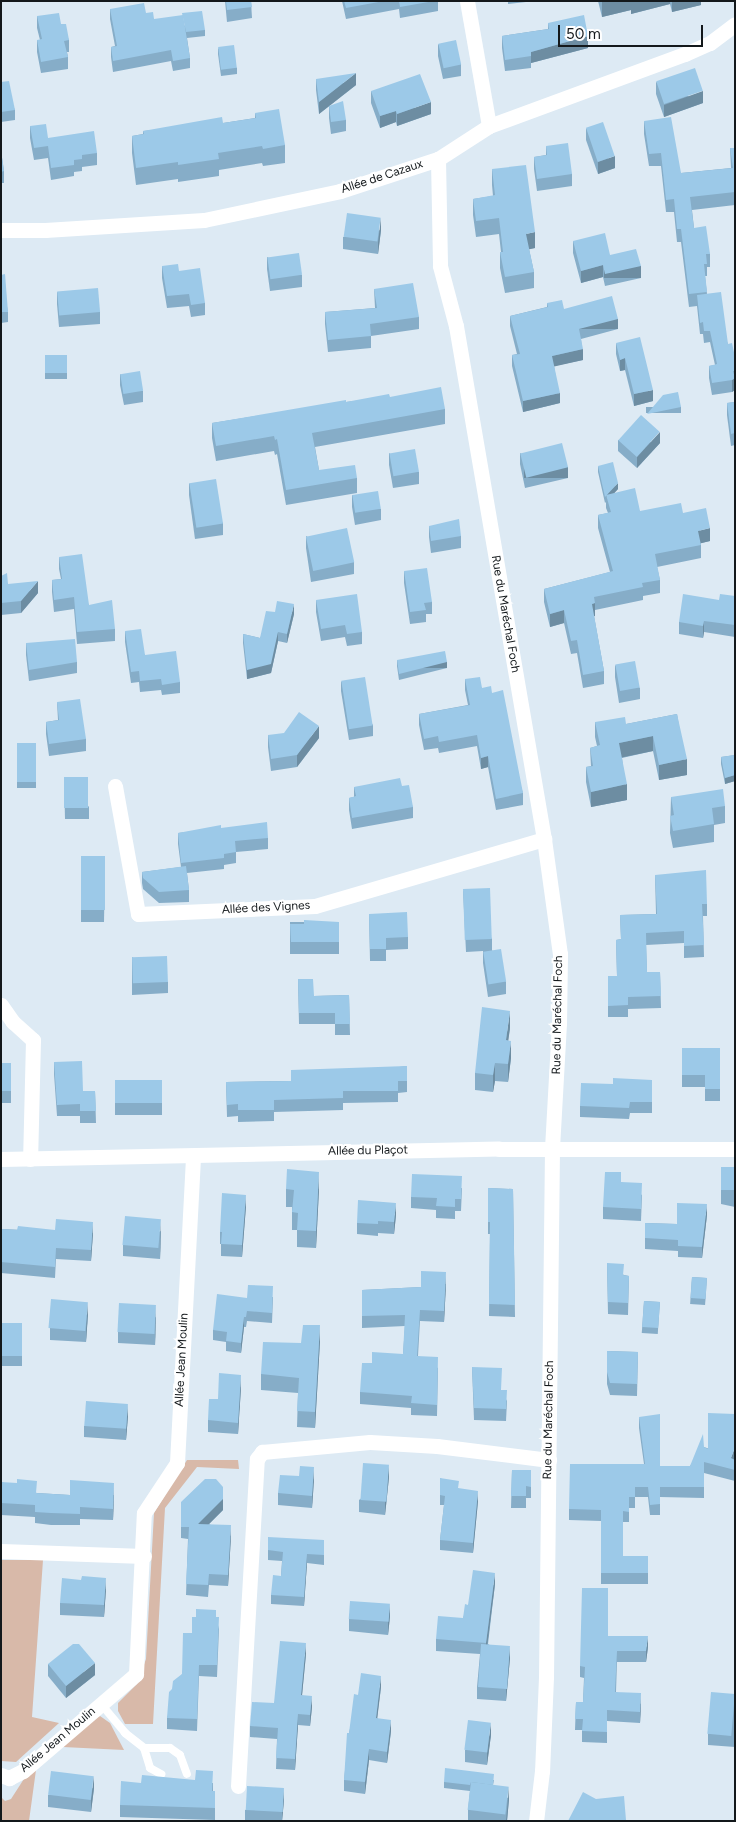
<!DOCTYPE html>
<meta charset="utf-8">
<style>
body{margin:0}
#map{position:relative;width:736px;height:1822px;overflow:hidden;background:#ddeaf4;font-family:Figtree,sans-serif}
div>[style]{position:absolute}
.green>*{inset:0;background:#d8b9a9}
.service>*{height:8px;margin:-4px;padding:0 4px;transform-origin:4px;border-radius:4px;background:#fff}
.minor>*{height:15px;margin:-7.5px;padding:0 7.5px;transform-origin:7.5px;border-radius:7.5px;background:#fff}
.wall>*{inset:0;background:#86adc8;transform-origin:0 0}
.shaded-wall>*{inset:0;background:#6d8da2;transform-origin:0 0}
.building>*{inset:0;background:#9cc9e8;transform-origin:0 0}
span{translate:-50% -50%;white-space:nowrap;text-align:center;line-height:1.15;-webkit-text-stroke:4px #fff;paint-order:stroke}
.street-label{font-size:12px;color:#13181b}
.frame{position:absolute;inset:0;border:2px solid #13181b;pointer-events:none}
.scale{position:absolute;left:558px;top:25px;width:145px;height:22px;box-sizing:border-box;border:2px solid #13181b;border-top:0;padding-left:6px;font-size:15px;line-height:18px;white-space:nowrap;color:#13181b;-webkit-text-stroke:4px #fff;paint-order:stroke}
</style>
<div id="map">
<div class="green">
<div style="clip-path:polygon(187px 1460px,238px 1460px,239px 1469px,197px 1467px,165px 1508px,153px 1724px,125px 1724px,118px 1711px,118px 1703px,137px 1684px,146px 1659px,154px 1513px)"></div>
<div style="clip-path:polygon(1px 1560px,43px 1560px,32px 1717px,59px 1723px,16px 1762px,1px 1761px)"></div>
<div style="clip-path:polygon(100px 1716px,110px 1723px,124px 1750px,63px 1747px,87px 1723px)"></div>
<div style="clip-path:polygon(31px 1768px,36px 1770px,29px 1821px,1px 1821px,1px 1797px,5px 1801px,11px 1799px)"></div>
</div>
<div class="service">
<div style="left:101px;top:1704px;width:38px;rotate:50deg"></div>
<div style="left:125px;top:1733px;width:24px;rotate:38deg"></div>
<div style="left:144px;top:1748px;width:26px"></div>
<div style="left:170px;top:1748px;width:12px;rotate:35deg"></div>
<div style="left:180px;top:1755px;width:20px;rotate:70deg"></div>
<div style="left:144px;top:1748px;width:21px;rotate:73deg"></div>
<div style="left:150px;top:1768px;width:13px;rotate:29deg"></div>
</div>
<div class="minor">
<div style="left:467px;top:1px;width:127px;rotate:80deg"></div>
<div style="left:438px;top:159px;width:107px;rotate:88.9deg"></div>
<div style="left:440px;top:266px;width:62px;rotate:75.1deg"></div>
<div style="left:456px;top:326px;width:520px;rotate:80.27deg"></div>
<div style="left:544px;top:839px;width:116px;rotate:82.1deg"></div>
<div style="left:560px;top:954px;width:69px;rotate:90.8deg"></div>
<div style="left:559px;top:1023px;width:126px;rotate:93.2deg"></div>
<div style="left:552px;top:1149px;width:528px;rotate:90.65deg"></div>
<div style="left:546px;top:1677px;width:94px;rotate:92.4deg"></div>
<div style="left:542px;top:1771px;width:50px;rotate:96.8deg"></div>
<div style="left:1px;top:230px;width:44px"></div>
<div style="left:45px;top:230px;width:159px;rotate:-3.6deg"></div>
<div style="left:204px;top:220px;width:139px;rotate:-12deg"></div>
<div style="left:340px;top:191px;width:103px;rotate:-18.1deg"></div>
<div style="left:438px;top:159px;width:61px;rotate:-32.9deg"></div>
<div style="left:489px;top:126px;width:209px;rotate:-20.2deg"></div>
<div style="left:685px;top:54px;width:27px;rotate:-24deg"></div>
<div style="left:710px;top:43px;width:31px;rotate:-37deg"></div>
<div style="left:115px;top:786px;width:130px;rotate:79.8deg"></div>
<div style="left:138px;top:914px;width:177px;rotate:-2.6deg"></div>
<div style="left:315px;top:906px;width:239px;rotate:-16.3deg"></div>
<div style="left:1px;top:1005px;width:21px;rotate:55deg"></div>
<div style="left:13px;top:1022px;width:27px;rotate:42deg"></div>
<div style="left:33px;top:1040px;width:119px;rotate:91.4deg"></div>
<div style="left:1px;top:1159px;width:498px;rotate:-1.2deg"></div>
<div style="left:499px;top:1149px;width:236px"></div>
<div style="left:1px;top:1551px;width:143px;rotate:2deg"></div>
<div style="left:1px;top:1775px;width:9px;rotate:21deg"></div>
<div style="left:9px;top:1778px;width:16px;rotate:-27deg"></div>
<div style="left:23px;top:1771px;width:149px;rotate:-40.6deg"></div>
<div style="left:136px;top:1674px;width:161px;rotate:-87.2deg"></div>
<div style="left:144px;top:1513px;width:60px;rotate:-56.6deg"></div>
<div style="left:177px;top:1463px;width:308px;rotate:-87deg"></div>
<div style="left:238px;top:1786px;width:328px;rotate:-86.7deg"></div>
<div style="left:257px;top:1459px;width:9px;rotate:-54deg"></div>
<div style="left:262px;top:1452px;width:108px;rotate:-5.3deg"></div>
<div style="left:370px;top:1442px;width:67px;rotate:3.4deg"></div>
<div style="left:437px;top:1446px;width:113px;rotate:7.1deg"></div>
</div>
<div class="wall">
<div style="clip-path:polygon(225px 1px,251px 1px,252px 18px,227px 22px)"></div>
<div style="clip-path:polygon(342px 1px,438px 1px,438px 11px,400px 18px,399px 9px,346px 19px)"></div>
<div style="clip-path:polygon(508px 1px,526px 1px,526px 2px,508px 4px)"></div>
<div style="clip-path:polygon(598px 1px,701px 1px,701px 5px,672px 12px,670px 4px,631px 14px,631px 10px,602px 17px)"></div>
<div style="clip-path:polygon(110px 9px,146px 13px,154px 19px,205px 30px,205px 36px,187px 38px,190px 58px,190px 68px,173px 71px,171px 61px,113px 72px,111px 57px,111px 47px,115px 46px,110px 19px)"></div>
<div style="clip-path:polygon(37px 16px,61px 24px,69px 40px,69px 52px,67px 52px,68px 57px,68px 69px,41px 73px,37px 52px,37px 40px,40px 40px,37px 28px)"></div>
<div style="clip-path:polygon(548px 23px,588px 48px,531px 63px,531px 68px,505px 71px,502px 48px,502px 36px,548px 29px)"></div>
<div style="clip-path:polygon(438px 44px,461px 64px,461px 76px,443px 79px,438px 56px)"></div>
<div style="clip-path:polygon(218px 48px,237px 68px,237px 74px,221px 76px,218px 54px)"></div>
<div style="clip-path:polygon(316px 79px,356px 85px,319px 114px,316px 90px)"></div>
<div style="clip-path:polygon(1px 82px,15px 110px,15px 120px,1px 122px)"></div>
<div style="clip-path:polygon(656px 82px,703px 103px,664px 117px,656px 94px)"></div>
<div style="clip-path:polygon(371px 91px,431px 114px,397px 126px,396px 122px,380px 128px,371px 103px)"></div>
<div style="clip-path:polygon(329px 106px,346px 120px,346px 131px,331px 134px,329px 118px)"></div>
<div style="clip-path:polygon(255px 113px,285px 145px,285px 163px,263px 166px,262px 163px,219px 170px,219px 176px,178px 182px,178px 179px,136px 185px,132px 153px,132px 136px,143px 134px,143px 131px,223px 123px,255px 118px)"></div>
<div style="clip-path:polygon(644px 121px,681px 173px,731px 168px,730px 148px,735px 148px,735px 205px,692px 210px,694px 228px,710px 254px,710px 267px,707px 267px,707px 276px,705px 276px,707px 294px,728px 344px,735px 357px,735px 390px,732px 392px,712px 395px,709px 378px,709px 366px,715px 365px,710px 342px,704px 343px,703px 334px,700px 334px,697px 306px,689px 307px,681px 242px,677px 242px,674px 212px,666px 212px,661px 166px,649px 166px,644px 134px)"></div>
<div style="clip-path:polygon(30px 126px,48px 138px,97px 153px,97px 165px,82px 167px,82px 171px,74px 172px,74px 176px,51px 180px,48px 158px,34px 160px,30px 138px)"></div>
<div style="clip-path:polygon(586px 128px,615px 168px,598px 174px,586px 140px)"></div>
<div style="clip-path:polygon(546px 146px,572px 174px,572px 186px,537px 191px,534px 169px,534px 157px,546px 155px)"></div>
<div style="clip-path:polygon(1px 151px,4px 171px,4px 183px,1px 183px)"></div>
<div style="clip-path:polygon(492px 169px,535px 248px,529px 249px,534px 272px,534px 288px,505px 293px,500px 268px,500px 252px,501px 252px,499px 234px,476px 237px,473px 215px,473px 199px,493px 196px,492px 185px)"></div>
<div style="clip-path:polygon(381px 230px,378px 254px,343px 249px,343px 237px)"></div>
<div style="clip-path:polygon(573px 241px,610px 255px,641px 278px,605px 286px,603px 277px,581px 283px,573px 253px)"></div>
<div style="clip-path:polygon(267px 257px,302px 275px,302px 287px,270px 291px,267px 269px)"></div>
<div style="clip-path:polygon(162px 266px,179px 271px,205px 303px,205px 315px,191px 317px,189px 306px,167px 308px,162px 278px)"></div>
<div style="clip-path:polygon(1px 275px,8px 312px,8px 322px,1px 323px)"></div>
<div style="clip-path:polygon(374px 289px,419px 317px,419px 329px,371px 336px,371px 348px,328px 352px,325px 324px,325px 312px,375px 308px)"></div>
<div style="clip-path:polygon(57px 292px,100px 312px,100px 324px,59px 327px,57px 304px)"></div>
<div style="clip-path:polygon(547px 303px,564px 309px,618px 329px,581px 339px,583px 360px,554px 366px,560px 403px,523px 412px,512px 366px,512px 355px,517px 354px,510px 326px,510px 316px,547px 307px)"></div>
<div style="clip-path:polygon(616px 343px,653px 401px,634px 406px,625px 370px,620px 371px,616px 354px)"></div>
<div style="left:45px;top:355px;width:22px;height:24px"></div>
<div style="clip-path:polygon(120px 374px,143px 391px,143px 402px,124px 405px,120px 385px)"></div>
<div style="clip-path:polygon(390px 397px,445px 409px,445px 424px,315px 447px,319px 470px,357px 478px,357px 493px,286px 505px,277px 454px,275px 455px,274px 451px,216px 461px,212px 438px,212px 423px,346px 402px)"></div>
<div style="clip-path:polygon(735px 402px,735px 445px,731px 446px,727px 415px,727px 403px)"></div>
<div style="left:681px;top:407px;width:6px;height:35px;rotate:90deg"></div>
<div style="clip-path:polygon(618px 440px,660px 443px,637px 468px,618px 451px)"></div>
<div style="clip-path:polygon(389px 453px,419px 472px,419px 484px,393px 488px,389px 465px)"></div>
<div style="clip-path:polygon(520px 453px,568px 478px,525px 488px,520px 464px)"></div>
<div style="clip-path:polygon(598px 466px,618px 489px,614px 493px,640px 511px,683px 513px,710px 541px,701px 543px,701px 558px,657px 567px,660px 580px,660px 593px,643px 596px,643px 600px,595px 610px,595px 616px,594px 616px,604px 671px,604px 684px,583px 688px,577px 653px,571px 654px,564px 623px,550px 627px,544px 602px,544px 589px,610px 572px,598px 528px,598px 515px,608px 513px,606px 508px,606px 502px,605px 503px,598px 472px)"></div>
<div style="clip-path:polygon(189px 483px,223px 523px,223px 535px,195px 539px,189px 495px)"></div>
<div style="clip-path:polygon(352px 495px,381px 509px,381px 520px,355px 525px,352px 507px)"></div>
<div style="clip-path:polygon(429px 526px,461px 536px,461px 548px,431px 553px,429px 537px)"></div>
<div style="clip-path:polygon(306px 536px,354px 562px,354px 574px,311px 582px,306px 548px)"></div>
<div style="clip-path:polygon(59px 557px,89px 605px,115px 629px,115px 641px,77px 644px,74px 609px,54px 612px,52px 592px,52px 580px,61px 579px,59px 569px)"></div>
<div style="clip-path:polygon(404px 571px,432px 602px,432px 614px,426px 614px,426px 622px,410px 624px,404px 583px)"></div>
<div style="clip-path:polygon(1px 576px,8px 584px,38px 593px,21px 613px,1px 615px)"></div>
<div style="clip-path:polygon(735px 596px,735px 637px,704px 632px,703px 638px,679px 634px,679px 622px,719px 600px)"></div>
<div style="clip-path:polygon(316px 600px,362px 632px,362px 644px,347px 646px,345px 637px,321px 641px,316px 612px)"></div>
<div style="clip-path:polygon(275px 612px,294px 614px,287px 643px,278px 641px,271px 673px,247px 679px,243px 643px,243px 634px,260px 638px)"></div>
<div style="clip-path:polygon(125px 631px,145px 655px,180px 682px,180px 693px,162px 695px,161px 690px,140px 692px,139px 682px,131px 683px,125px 642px)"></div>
<div style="clip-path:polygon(26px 643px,77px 662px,77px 673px,29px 681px,26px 655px)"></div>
<div style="clip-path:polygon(397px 660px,447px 668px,399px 680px,397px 666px)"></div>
<div style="clip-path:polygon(615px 665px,640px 688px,640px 699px,619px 703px,615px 677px)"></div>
<div style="clip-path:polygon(465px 679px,492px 693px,523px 793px,523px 805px,496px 810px,488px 767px,481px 769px,477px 746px,439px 753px,438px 748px,424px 750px,419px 725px,419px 714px,468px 705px,465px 690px)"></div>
<div style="clip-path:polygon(341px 681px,373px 725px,373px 736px,349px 740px,341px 691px)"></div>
<div style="clip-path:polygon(57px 702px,86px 739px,86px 751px,49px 756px,46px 734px,46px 722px,58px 720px)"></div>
<div style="clip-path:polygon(677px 714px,687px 775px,659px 780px,653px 751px,622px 758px,627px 800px,591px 807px,586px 782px,586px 767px,591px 766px,590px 748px,597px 746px,595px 737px,595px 722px,626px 724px)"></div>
<div style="clip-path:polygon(268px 735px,319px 738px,297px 767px,271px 771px,268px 747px)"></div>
<div style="left:17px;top:743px;width:19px;height:45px"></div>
<div style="clip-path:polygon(735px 755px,735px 781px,725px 784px,721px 764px,721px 757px)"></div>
<div style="clip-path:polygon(64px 777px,89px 807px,89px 819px,65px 819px)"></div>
<div style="clip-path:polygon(402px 786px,413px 807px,413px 818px,352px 829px,349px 810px,349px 798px,354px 797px,354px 787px)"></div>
<div style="clip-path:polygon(671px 797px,725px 806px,725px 823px,714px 825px,714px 842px,673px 848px,670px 833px)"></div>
<div style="clip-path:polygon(221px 828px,268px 838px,268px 849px,236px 852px,236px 863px,224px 865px,224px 869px,187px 873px,189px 890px,189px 902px,159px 903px,143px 889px,142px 883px,142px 872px,181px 867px,178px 844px,178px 833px)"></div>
<div style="clip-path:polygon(81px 856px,105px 868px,104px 922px,81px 922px)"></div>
<div style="clip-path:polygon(655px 875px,707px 904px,707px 916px,703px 916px,704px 957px,684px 958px,684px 943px,646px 945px,647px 972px,660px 972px,661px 1008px,628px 1009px,628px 1017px,608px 1017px,608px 976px,617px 976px,616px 940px,621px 939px,620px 915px,656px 914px)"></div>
<div style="clip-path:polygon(463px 890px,492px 939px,492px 950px,506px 982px,506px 994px,488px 997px,483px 963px,483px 951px,466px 952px)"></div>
<div style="clip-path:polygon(369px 914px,408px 937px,408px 949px,386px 950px,386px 961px,370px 961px)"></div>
<div style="left:339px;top:922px;width:32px;height:49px;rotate:90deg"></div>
<div style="clip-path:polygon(132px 957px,168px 982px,168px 993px,132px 995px)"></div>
<div style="clip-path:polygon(298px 979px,314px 996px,349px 995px,350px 1035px,335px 1035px,335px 1024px,299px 1024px)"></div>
<div style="clip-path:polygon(510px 1028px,508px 1040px,511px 1058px,508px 1082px,495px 1081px,493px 1092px,475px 1090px,475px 1073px)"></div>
<div style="clip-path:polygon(682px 1048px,720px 1048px,720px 1101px,705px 1101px,705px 1087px,682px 1087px)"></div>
<div style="clip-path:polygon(54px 1062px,83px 1091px,95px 1091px,96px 1123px,80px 1123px,80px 1116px,57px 1116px,54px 1074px)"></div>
<div style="left:1px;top:1063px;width:10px;height:40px"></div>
<div style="clip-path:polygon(407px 1066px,407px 1092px,398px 1093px,398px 1102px,343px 1103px,343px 1110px,274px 1112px,274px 1121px,238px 1122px,238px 1116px,227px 1117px,226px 1082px,291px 1081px)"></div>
<div style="left:162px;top:1080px;width:35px;height:47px;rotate:90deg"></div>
<div style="clip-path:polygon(652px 1080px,652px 1113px,630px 1113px,629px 1119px,580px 1117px,580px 1106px,613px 1084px)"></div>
<div style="clip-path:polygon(735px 1167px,735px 1207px,721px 1204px,721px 1190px)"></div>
<div style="clip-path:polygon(621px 1182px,642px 1195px,641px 1221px,603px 1219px,603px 1207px)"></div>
<div style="clip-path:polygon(462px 1188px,461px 1211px,455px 1211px,455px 1219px,436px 1218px,436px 1210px,411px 1208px,411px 1197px)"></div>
<div style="clip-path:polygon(488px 1188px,513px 1189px,515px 1317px,489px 1316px,490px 1234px,488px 1234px)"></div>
<div style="clip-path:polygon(286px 1189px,319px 1189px,316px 1248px,297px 1247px,297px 1230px,292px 1230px,292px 1207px,286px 1207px)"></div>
<div style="clip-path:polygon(246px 1206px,242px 1257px,221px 1256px,221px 1244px,220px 1244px,220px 1232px)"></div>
<div style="clip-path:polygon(396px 1215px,394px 1234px,378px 1233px,378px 1236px,357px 1234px,357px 1223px)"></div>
<div style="clip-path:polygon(707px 1215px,702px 1258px,678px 1257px,678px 1251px,645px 1249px,645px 1223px,677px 1224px)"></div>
<div style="clip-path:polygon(1px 1229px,93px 1233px,91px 1261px,56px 1259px,55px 1278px,1px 1273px)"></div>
<div style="clip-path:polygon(161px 1231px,160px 1259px,123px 1256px,123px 1245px)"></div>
<div style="clip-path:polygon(607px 1263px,624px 1275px,629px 1276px,628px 1315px,608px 1314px)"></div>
<div style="left:692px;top:1277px;width:15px;height:27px;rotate:4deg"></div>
<div style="clip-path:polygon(446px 1284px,444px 1322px,420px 1321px,418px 1356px,438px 1368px,437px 1416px,411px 1415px,411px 1408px,360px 1404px,360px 1392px,372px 1363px,403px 1354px,405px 1326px,362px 1328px,362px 1290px,421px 1287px)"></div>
<div style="clip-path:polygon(273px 1297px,272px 1323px,247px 1321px,246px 1327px,244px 1327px,241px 1353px,226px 1351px,226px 1342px,213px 1340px,213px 1330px,247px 1298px)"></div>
<div style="left:644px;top:1301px;width:16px;height:32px;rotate:4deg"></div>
<div style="clip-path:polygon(88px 1314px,86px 1342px,50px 1340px,50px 1328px)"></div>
<div style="clip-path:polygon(156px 1317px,155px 1345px,118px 1343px,118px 1332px)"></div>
<div style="left:1px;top:1323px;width:21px;height:43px"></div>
<div style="clip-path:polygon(320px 1341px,315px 1428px,297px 1427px,298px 1393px,261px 1390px,261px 1374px,301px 1343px)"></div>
<div style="clip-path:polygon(607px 1351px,638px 1352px,637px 1396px,610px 1395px,607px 1384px)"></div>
<div style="clip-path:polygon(472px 1367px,501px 1390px,507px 1401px,506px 1421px,474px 1420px)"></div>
<div style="clip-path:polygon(241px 1387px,238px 1434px,208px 1432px,208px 1420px,218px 1399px)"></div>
<div style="clip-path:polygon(128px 1416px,126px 1440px,84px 1437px,84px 1426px)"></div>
<div style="clip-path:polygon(639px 1417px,660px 1466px,690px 1466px,704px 1447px,735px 1458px,735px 1481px,704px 1473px,704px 1498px,660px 1497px,660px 1515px,650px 1515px,648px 1497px,635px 1497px,635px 1508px,629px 1508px,629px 1522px,623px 1522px,623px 1556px,648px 1556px,648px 1584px,601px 1584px,601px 1521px,569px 1520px,569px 1509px,644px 1464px,639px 1428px)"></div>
<div style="clip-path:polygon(512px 1470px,531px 1470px,531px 1498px,526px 1498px,526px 1508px,511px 1508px)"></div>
<div style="clip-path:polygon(389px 1477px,385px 1515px,359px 1512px,359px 1500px)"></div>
<div style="clip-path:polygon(440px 1478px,459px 1489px,478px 1501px,473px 1553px,440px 1550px,440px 1540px,444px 1505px,440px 1505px)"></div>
<div style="clip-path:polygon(314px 1479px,312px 1508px,278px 1505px,278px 1493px)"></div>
<div style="clip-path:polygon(1px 1482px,37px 1493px,70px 1495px,114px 1495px,113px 1520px,80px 1519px,80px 1525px,51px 1525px,35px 1523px,35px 1517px,1px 1515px)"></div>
<div style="clip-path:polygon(181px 1502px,223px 1510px,209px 1524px,231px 1536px,228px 1586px,209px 1585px,208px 1597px,186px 1595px,188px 1539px,181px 1538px)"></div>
<div style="clip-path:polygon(324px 1549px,324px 1565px,307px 1563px,304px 1606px,271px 1604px,271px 1595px,281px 1576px,282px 1561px,268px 1560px,268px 1550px)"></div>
<div style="clip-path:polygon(495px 1584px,488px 1644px,510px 1658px,506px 1701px,477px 1699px,477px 1687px,480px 1654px,436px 1651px,436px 1639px,463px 1618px,468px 1605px)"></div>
<div style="clip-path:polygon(106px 1589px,104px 1617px,60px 1615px,60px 1603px)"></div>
<div style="clip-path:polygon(390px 1616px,388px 1635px,349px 1631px,349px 1619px)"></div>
<div style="clip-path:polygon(216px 1617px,219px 1629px,217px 1677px,199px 1676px,197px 1731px,167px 1729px,167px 1718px,182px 1674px,192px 1633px)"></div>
<div style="clip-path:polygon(608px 1636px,648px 1647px,646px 1662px,617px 1662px,616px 1692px,641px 1704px,640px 1723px,607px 1721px,607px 1743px,582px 1742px,582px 1730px,575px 1730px,576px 1702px,583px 1702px,584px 1678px,580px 1677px,580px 1666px)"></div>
<div style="clip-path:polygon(306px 1654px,302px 1695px,312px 1707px,310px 1726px,298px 1725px,295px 1770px,276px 1769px,277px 1739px,250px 1737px,250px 1726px,274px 1703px)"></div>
<div style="clip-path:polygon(48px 1664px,95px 1675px,66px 1698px,48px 1676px)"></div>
<div style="clip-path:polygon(381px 1687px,377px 1718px,391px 1731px,387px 1763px,369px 1760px,365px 1794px,344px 1791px,344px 1780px,349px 1733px,358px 1695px)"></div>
<div style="clip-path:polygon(735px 1694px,735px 1747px,708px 1745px,708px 1734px)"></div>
<div style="clip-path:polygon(491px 1735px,487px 1765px,465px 1762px,465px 1750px)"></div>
<div style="clip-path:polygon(494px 1780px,493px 1785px,509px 1799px,507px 1821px,468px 1821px,468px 1810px,470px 1791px,444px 1788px,444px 1782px)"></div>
<div style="clip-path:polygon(141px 1783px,213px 1783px,213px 1791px,215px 1803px,215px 1820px,120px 1817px,120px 1805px)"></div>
<div style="clip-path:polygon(94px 1788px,91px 1812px,48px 1807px,48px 1795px)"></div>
<div style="clip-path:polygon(284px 1800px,282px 1821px,245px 1821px,245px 1810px)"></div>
</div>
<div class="shaded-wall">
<div style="clip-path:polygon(607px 1px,631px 1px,631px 10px,602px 17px,602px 2px)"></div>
<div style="clip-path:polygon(631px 1px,670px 1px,670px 4px,631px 14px)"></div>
<div style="clip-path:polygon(672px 1px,701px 1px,701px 5px,672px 12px)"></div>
<div style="clip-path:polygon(588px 36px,588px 48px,531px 63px,531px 52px)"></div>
<div style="clip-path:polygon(356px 73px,356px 85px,319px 114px,319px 102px)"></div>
<div style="clip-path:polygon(703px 91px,703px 103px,664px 117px,664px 105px)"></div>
<div style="clip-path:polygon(431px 102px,431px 114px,397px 126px,397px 114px)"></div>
<div style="clip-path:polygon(396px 111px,396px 122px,380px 128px,380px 116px)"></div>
<div style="clip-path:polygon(615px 156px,615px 168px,598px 174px,598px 162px)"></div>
<div style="clip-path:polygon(381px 218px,381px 230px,378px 254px,378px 243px)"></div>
<div style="clip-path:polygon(535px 232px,535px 248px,526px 250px,526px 234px)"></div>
<div style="clip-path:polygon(603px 265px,603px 277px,581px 283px,581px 271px)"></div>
<div style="left:641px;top:266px;width:12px;height:37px;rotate:90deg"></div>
<div style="left:618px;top:319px;width:10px;height:40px;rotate:90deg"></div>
<div style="clip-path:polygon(583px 349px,583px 360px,552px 367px,552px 356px)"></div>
<div style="clip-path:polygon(625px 358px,625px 370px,620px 371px,620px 360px)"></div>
<div style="clip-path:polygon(735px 378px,735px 390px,732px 392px,732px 380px)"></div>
<div style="clip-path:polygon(653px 390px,653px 401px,634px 406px,634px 394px)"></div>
<div style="clip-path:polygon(560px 393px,560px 403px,523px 412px,523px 401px)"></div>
<div style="clip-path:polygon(660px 432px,660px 443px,637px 468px,637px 457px)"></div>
<div style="left:568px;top:467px;width:11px;height:44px;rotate:90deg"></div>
<div style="clip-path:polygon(618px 483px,618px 489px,608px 500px,606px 495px)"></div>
<div style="clip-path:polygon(710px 528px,710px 541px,698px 544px,698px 531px)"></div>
<div style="clip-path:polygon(38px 581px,38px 593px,21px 613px,21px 601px)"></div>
<div style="clip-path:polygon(595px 603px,595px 616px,592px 617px,592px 604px)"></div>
<div style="clip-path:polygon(294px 604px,294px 614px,287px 643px,287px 634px)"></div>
<div style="clip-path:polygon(564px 610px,564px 623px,550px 627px,550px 614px)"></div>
<div style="clip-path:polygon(704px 621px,704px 632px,703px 638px,703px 626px)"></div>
<div style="clip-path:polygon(278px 632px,278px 641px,271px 673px,247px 679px,247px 670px)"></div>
<div style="left:447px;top:662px;width:6px;height:49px;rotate:90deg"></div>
<div style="clip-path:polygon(319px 726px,319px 738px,297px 767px,297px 755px)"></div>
<div style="clip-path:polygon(653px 736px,653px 751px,619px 758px,619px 743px)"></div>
<div style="clip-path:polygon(488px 756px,488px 767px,481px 769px,481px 758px)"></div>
<div style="clip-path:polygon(687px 759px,687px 775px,659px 780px,659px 765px)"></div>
<div style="clip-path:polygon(735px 775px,735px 781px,725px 784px,725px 778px)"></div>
<div style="clip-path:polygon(627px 784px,627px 800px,591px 807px,591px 792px)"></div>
<div style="clip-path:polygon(510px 1011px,510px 1028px,506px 1057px,506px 1040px)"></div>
<div style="clip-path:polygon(511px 1041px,511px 1058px,508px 1082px,508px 1064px)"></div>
<div style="clip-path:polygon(495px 1063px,495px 1081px,493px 1092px,493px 1075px)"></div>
<div style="clip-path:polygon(319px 1172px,319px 1189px,316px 1248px,316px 1231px)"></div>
<div style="clip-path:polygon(246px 1195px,246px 1206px,242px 1257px,242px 1245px)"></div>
<div style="clip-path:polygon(396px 1203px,396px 1215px,394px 1234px,394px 1222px)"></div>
<div style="clip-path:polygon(707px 1204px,707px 1215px,702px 1258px,702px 1247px)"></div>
<div style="clip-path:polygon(161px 1219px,161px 1231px,160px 1259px,160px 1247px)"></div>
<div style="clip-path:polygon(93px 1222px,93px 1233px,91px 1261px,91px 1250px)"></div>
<div style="clip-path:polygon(446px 1272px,446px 1284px,444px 1322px,444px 1311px)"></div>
<div style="clip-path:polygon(88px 1302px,88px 1314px,86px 1342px,86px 1330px)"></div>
<div style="clip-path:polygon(156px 1305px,156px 1317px,155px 1345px,155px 1334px)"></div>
<div style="clip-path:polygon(244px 1317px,244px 1327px,241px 1353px,241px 1343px)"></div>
<div style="clip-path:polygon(320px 1325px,320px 1341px,315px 1428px,315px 1412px)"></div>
<div style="clip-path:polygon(241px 1375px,241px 1387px,238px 1434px,238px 1423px)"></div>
<div style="clip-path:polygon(128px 1404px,128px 1416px,126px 1440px,126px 1429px)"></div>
<div style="clip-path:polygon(735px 1447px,735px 1458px,731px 1469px,731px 1458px)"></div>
<div style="clip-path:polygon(389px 1465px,389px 1477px,385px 1515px,385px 1503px)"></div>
<div style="clip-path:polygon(314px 1467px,314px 1479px,312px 1508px,312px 1496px)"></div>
<div style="clip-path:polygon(114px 1483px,114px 1495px,113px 1520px,113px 1509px)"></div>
<div style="clip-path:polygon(223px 1487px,223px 1510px,198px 1535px,198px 1524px)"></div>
<div style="clip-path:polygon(478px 1491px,478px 1501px,473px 1553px,473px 1543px)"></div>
<div style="clip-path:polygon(231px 1525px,231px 1536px,228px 1586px,228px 1575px)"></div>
<div style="clip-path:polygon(307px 1554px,307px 1563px,304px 1606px,304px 1597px)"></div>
<div style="clip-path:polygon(495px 1573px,495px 1584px,486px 1655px,486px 1643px)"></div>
<div style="clip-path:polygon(106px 1578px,106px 1589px,104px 1617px,104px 1605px)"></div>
<div style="clip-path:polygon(390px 1604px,390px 1616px,388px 1635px,388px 1623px)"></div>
<div style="clip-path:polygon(648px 1636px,648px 1647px,646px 1662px,646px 1651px)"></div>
<div style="clip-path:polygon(306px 1643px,306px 1654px,301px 1706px,301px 1695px)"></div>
<div style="clip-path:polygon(510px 1646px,510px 1658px,506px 1701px,506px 1689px)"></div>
<div style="clip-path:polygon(95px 1663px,95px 1675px,66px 1698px,66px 1686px)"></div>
<div style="clip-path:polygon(381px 1676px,381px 1687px,376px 1729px,376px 1718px)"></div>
<div style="clip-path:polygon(641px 1693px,641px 1704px,640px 1723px,640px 1712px)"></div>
<div style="clip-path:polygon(312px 1696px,312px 1707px,310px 1726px,310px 1715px)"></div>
<div style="clip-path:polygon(298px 1714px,298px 1725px,295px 1770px,295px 1759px)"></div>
<div style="clip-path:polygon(391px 1720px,391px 1731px,387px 1763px,387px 1752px)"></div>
<div style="clip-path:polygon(491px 1723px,491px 1735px,487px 1765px,487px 1753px)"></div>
<div style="clip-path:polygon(369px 1749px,369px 1760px,365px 1794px,365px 1782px)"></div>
<div style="clip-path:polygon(94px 1776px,94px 1788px,91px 1812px,91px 1800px)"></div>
<div style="clip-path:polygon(509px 1787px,509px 1799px,507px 1821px,506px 1821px)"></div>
<div style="clip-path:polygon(284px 1788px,284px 1800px,282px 1821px,282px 1812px)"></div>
</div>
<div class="building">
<div style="clip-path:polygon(226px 1px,251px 1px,252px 7px,227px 10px)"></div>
<div style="clip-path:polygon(344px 1px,384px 1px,346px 8px)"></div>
<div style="clip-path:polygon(399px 1px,434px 1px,400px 7px)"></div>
<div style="clip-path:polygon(144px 3px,146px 13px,153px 12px,154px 19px,183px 15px,190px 58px,173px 61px,171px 50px,113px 61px,111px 47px,117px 46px,110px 9px)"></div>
<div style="clip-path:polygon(202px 11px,205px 30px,186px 32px,182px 13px)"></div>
<div style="clip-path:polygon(59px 13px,61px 24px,66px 24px,69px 40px,64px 41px,68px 57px,41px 62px,37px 40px,42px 39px,37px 16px)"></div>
<div style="clip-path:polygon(584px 15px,588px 36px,531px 52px,531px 56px,505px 60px,502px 36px,549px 29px,548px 23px)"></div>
<div style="left:456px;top:40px;width:25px;height:18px;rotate:78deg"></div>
<div style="left:234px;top:45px;width:23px;height:16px;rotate:83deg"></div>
<div style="left:695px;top:68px;width:24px;height:41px;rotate:71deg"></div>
<div style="clip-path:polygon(356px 73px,319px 102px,316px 79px)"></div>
<div style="clip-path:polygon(420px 74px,431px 102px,397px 114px,396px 111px,380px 116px,371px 91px)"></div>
<div style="clip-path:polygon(9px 81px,15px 110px,1px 112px,1px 82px)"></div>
<div style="clip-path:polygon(343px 101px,346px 120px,331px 122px,329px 106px)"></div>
<div style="clip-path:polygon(279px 109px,285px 145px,263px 149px,262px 146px,218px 153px,219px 159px,178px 165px,178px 162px,136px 168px,132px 136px,144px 134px,143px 131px,222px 117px,223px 123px,256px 118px,255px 113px)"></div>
<div style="clip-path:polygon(671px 117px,681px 173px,733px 168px,730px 148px,735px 148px,735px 192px,690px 197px,694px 228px,706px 226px,710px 254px,706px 254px,707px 264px,704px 264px,707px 292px,689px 294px,681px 229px,677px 229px,674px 199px,666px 200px,661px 153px,649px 154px,644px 121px)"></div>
<div style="left:603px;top:122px;width:36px;height:18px;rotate:71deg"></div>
<div style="clip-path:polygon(46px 124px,48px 138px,94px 131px,97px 153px,82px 155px,82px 159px,74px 160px,74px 165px,51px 168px,48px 146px,34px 148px,30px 126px)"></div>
<div style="clip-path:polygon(568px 143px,572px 174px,537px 179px,534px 157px,547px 155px,546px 146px)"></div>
<div style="clip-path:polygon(1px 151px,4px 171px,1px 172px)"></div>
<div style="clip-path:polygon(526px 165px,535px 232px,526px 234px,534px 272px,505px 277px,500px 252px,503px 252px,499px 218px,476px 221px,473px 199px,495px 195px,492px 169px)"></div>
<div style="left:347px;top:213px;width:34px;height:24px;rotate:8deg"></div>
<div style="clip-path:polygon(605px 233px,610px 255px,636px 249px,641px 266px,605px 274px,603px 265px,581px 271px,573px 241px)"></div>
<div style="left:299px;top:253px;width:22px;height:32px;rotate:82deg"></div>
<div style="clip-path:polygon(178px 264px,179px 271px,200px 268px,205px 303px,191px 305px,189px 294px,167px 296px,162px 266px)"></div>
<div style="clip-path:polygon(5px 274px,8px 312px,1px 312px,1px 275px)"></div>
<div style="clip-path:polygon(413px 283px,419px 317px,370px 324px,371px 336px,328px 340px,325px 312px,377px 308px,374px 289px)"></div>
<div style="left:98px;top:288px;width:24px;height:41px;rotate:85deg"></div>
<div style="clip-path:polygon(721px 292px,728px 344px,732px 343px,735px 357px,735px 371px,733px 371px,735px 378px,732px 380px,712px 383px,709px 366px,717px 364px,710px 331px,704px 331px,703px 322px,700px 323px,697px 295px)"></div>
<div style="clip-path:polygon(612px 296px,618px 319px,579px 329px,583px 349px,552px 356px,560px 393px,523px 401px,512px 355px,520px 354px,510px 316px,548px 307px,547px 303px,562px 300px,564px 309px)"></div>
<div style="clip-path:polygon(640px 337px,653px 390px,634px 394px,625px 358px,620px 360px,616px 343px)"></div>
<div style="left:45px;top:355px;width:22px;height:18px"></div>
<div style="left:140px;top:371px;width:20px;height:20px;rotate:81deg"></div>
<div style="clip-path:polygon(441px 387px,445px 409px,312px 433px,319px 470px,355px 465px,357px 478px,286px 490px,277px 439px,275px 440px,274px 436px,216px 446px,212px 423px,346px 400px,346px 402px,389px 394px,390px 397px)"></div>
<div style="clip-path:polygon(678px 392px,681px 407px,647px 414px,663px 395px)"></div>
<div style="clip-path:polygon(735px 402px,735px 433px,731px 434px,727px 403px)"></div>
<div style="left:641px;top:415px;width:25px;height:34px;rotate:42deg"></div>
<div style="left:562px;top:443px;width:25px;height:43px;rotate:76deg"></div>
<div style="left:415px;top:449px;width:23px;height:26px;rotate:80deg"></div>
<div style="clip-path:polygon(613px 462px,618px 483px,605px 497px,598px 466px)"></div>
<div style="left:216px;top:479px;width:45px;height:27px;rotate:81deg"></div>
<div style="clip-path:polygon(635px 488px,640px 511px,681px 503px,683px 513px,706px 508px,710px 528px,698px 531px,701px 545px,655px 554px,660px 580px,642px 583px,643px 587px,594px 597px,595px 603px,592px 604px,604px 671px,583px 675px,577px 640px,571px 641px,564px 610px,550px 614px,544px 589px,613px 571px,598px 515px,611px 512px,606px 495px)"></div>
<div style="left:378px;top:491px;width:18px;height:26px;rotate:81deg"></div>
<div style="clip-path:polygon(459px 519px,461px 536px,431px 541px,429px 526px)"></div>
<div style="left:347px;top:528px;width:35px;height:42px;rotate:78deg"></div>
<div style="clip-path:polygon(82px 554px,89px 605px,112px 600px,115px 629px,77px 632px,74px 597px,54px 600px,52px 580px,62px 579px,59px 557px)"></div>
<div style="clip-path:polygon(427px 568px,432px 602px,424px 603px,426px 610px,410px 612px,404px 571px)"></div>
<div style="clip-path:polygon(7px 573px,8px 584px,38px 581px,21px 601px,1px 603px,1px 576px)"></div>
<div style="clip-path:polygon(357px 594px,362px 632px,347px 634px,345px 625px,321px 629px,316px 600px)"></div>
<div style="clip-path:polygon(683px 594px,719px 600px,720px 594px,735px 596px,735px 625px,704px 621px,703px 626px,679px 622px)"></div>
<div style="clip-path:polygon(277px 601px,294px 604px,287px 634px,278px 632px,271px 664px,247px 670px,243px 634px,260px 638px,266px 611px,275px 612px)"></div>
<div style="clip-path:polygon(141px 629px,145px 655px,176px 651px,180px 682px,162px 685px,161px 679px,140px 681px,139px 671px,131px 672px,125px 631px)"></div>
<div style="clip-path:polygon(75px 639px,77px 662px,29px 670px,26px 643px)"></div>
<div style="clip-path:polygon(445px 651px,447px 662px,399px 674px,397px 660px)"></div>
<div style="left:635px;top:661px;width:27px;height:20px;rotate:80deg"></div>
<div style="left:365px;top:677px;width:49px;height:24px;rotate:81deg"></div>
<div style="clip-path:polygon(480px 677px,482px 688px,491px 686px,492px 693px,503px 690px,523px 793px,496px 799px,488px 756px,481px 758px,477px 735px,439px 742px,438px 736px,424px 739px,419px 714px,470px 705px,465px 679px)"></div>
<div style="clip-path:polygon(80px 699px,86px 739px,49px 744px,46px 722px,59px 720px,57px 702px)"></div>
<div style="clip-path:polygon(299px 712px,319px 726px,297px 755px,271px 759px,268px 735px,284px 733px)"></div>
<div style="clip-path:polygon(677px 714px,687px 759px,659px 765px,653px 736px,619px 743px,627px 784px,591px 792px,586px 767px,593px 766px,590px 748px,600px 745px,595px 722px,625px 717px,626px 724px)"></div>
<div style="left:17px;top:743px;width:19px;height:39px"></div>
<div style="clip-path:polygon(735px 755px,735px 775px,725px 778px,721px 757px)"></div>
<div style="left:64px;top:777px;width:24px;height:31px"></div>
<div style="clip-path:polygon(400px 778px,402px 786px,409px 785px,413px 807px,352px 818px,349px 798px,356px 796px,354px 787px)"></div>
<div style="clip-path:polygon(723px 789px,725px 806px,712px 808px,714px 824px,673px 831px,670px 816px,674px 815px,671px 797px)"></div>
<div style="clip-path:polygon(267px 822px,268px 838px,235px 841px,236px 852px,224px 854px,224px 858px,181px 863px,178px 833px,221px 825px,221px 828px)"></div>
<div style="left:81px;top:856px;width:24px;height:54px"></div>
<div style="clip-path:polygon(186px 866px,189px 890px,159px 892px,143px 878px,142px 872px)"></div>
<div style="clip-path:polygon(706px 870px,707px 904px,702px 904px,704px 945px,684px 946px,684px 931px,646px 933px,647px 972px,660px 972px,661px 996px,628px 997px,628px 1005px,608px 1006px,608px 976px,617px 976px,616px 940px,621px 939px,620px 915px,657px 914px,655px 875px)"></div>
<div style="left:490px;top:888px;width:51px;height:27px;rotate:88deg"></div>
<div style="clip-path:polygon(407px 912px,408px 937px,386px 938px,386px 949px,370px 949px,369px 914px)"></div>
<div style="clip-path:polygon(304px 920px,339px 922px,339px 942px,291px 942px,290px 924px,304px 924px)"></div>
<div style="left:501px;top:949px;width:33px;height:18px;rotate:81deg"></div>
<div style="left:167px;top:956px;width:26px;height:35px;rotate:88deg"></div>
<div style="clip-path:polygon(298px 979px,313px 979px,314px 996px,349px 995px,350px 1024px,335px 1024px,335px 1013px,299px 1013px)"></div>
<div style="clip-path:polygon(482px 1007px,510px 1011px,506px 1040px,511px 1041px,508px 1064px,495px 1063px,493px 1075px,475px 1073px)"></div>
<div style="clip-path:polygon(682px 1048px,720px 1048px,720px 1089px,705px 1089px,705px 1075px,682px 1075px)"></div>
<div style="clip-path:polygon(82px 1061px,83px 1091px,95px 1091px,96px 1111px,80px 1111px,80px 1104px,57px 1105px,54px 1062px)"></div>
<div style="left:1px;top:1063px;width:10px;height:28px"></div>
<div style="clip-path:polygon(407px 1066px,407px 1081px,398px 1081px,398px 1091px,343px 1091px,343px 1098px,274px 1100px,274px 1110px,238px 1110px,238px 1104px,227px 1105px,226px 1082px,291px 1081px,291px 1070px)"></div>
<div style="clip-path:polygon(613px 1078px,652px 1080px,652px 1102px,630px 1102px,629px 1108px,580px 1106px,581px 1083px,613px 1084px)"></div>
<div style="left:162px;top:1080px;width:23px;height:47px;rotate:90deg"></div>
<div style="left:721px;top:1167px;width:14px;height:23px"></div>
<div style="clip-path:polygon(287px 1169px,319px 1172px,316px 1231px,297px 1230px,298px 1213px,292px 1212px,294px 1190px,286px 1189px)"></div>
<div style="clip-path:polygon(605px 1172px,621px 1172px,621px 1182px,642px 1183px,641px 1209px,603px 1207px)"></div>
<div style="clip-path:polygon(412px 1174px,462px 1176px,461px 1199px,455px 1199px,455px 1207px,436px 1206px,437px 1198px,411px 1197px)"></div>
<div style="clip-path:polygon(488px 1188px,513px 1189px,515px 1305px,489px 1304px,490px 1222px,488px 1222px)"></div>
<div style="clip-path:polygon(222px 1193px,246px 1195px,242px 1245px,221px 1244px,222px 1232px,220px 1232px)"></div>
<div style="clip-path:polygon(358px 1200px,396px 1203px,394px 1222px,378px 1221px,378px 1224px,357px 1223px)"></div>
<div style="clip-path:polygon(677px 1203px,707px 1204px,702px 1247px,678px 1246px,678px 1240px,645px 1238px,645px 1223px,677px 1224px)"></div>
<div style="left:125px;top:1216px;width:36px;height:29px;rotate:5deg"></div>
<div style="clip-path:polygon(56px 1219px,93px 1222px,91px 1250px,56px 1248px,55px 1267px,1px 1262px,1px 1229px,17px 1230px,18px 1226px,55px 1230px)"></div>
<div style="clip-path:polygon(607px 1263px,624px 1264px,623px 1275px,629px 1276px,628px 1303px,608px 1302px)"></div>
<div style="clip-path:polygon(421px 1271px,446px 1272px,444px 1311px,420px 1310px,417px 1356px,438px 1357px,437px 1405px,411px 1403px,412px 1396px,360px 1392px,362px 1363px,372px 1363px,372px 1352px,403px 1354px,405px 1315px,362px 1316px,362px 1290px,421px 1287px)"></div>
<div style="left:692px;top:1277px;width:15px;height:21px;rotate:4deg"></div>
<div style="clip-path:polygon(248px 1285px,273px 1286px,272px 1313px,247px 1311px,246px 1317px,244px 1317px,241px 1343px,226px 1341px,227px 1332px,213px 1330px,217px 1294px,247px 1298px)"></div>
<div style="left:51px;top:1299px;width:37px;height:29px;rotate:5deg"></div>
<div style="left:644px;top:1301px;width:16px;height:26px;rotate:4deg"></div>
<div style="left:119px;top:1303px;width:37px;height:29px;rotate:3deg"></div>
<div style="left:1px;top:1323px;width:21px;height:33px"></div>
<div style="clip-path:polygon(303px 1325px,320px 1325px,315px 1412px,297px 1411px,299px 1378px,261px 1374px,263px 1342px,301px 1343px)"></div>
<div style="clip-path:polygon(607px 1351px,638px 1352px,637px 1384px,610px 1383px,607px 1372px)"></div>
<div style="clip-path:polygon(472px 1367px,502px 1368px,501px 1390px,507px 1390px,506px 1409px,474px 1408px)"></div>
<div style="clip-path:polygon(219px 1373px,241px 1375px,238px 1423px,208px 1420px,209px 1399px,218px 1399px)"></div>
<div style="left:86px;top:1401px;width:42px;height:25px;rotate:4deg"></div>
<div style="clip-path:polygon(708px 1413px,735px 1414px,735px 1447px,731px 1458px,735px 1460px,735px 1470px,704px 1462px,704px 1487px,660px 1487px,660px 1504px,650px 1505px,648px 1487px,635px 1487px,635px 1497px,629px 1497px,629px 1512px,623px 1511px,623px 1556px,648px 1556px,648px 1573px,601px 1573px,601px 1510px,569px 1509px,570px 1464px,645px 1464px,639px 1417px,660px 1414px,660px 1466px,690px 1466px,703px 1434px,704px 1447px,708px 1449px)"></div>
<div style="left:363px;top:1463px;width:26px;height:37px;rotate:4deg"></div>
<div style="clip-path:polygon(300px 1466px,314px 1467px,312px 1496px,278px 1493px,280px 1475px,299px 1476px)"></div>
<div style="clip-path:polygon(512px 1470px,531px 1470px,531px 1487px,526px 1486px,526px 1496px,511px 1496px)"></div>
<div style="clip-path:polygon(440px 1478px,459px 1481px,458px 1488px,478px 1491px,473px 1543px,440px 1540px,445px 1496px,440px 1495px)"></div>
<div style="clip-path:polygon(17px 1479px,37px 1481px,36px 1493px,70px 1495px,70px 1480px,114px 1483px,113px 1509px,80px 1507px,80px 1514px,51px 1513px,35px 1512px,35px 1505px,1px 1503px,1px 1482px,17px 1483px)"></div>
<div style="clip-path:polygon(205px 1479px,216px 1479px,223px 1487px,223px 1499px,198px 1524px,231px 1525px,228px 1575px,209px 1574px,208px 1585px,186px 1584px,189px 1527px,181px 1527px,181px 1502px)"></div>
<div style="clip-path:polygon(268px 1537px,324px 1540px,324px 1555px,307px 1554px,304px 1597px,271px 1595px,273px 1575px,281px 1576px,283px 1552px,268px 1550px)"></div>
<div style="clip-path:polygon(473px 1570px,495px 1573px,486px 1643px,436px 1639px,438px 1616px,463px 1618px,465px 1604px,468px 1605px)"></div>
<div style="clip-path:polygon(82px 1576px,106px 1578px,104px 1605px,60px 1603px,62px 1578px,81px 1580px)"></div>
<div style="clip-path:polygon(582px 1588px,608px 1588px,608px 1636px,648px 1636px,646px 1651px,617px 1651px,615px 1692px,641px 1693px,640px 1712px,607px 1710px,607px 1732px,582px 1731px,583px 1719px,575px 1719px,576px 1702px,583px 1702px,585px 1667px,580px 1666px)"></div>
<div style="left:350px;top:1601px;width:40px;height:18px;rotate:4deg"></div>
<div style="clip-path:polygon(196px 1609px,216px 1610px,216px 1617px,219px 1617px,217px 1665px,199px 1665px,197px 1719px,167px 1718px,169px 1692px,172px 1689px,173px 1681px,182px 1674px,183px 1633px,192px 1633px,192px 1617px,196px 1617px)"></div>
<div style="clip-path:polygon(280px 1641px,306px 1643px,301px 1695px,312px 1696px,310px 1715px,298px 1714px,295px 1759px,276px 1758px,278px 1728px,250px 1726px,252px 1702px,274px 1703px)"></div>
<div style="clip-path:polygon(73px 1644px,79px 1644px,95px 1663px,66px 1686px,48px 1664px)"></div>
<div style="left:481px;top:1644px;width:29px;height:43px;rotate:4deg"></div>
<div style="clip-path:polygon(361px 1673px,381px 1676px,376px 1718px,391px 1720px,387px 1752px,369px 1749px,365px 1782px,344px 1780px,347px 1733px,349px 1733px,354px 1694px,358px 1695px)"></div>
<div style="left:711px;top:1692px;width:24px;height:42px;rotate:5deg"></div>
<div style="left:468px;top:1720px;width:23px;height:30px;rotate:7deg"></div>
<div style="clip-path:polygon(445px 1768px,494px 1774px,493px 1785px,471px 1782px,470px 1785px,444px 1782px)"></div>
<div style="clip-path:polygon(196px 1770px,213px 1771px,212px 1791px,215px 1791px,215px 1808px,120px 1805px,121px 1781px,141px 1783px,142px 1775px,195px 1780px)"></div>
<div style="left:51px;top:1771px;width:43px;height:24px;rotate:7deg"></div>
<div style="left:471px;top:1782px;width:38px;height:28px;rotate:7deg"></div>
<div style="left:247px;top:1786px;width:37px;height:24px;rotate:3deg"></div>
<div style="clip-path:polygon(583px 1792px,596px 1799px,624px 1796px,626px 1820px,613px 1821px,568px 1821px)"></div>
</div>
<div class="street-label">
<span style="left:382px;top:177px;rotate:-18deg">Allée de Cazaux</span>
<span style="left:505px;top:614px;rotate:80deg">Rue du Maréchal Foch</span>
<span style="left:266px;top:908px;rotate:-3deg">Allée des Vignes</span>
<span style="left:558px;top:1015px;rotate:-89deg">Rue du Maréchal Foch</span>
<span style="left:368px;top:1151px;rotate:-1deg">Allée du Plaçot</span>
<span style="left:182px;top:1360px;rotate:-87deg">Allée Jean Moulin</span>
<span style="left:549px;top:1420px;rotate:-89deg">Rue du Maréchal Foch</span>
<span style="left:58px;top:1740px;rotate:-40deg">Allée Jean Moulin</span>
</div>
<div class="frame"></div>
<div class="scale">50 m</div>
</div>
